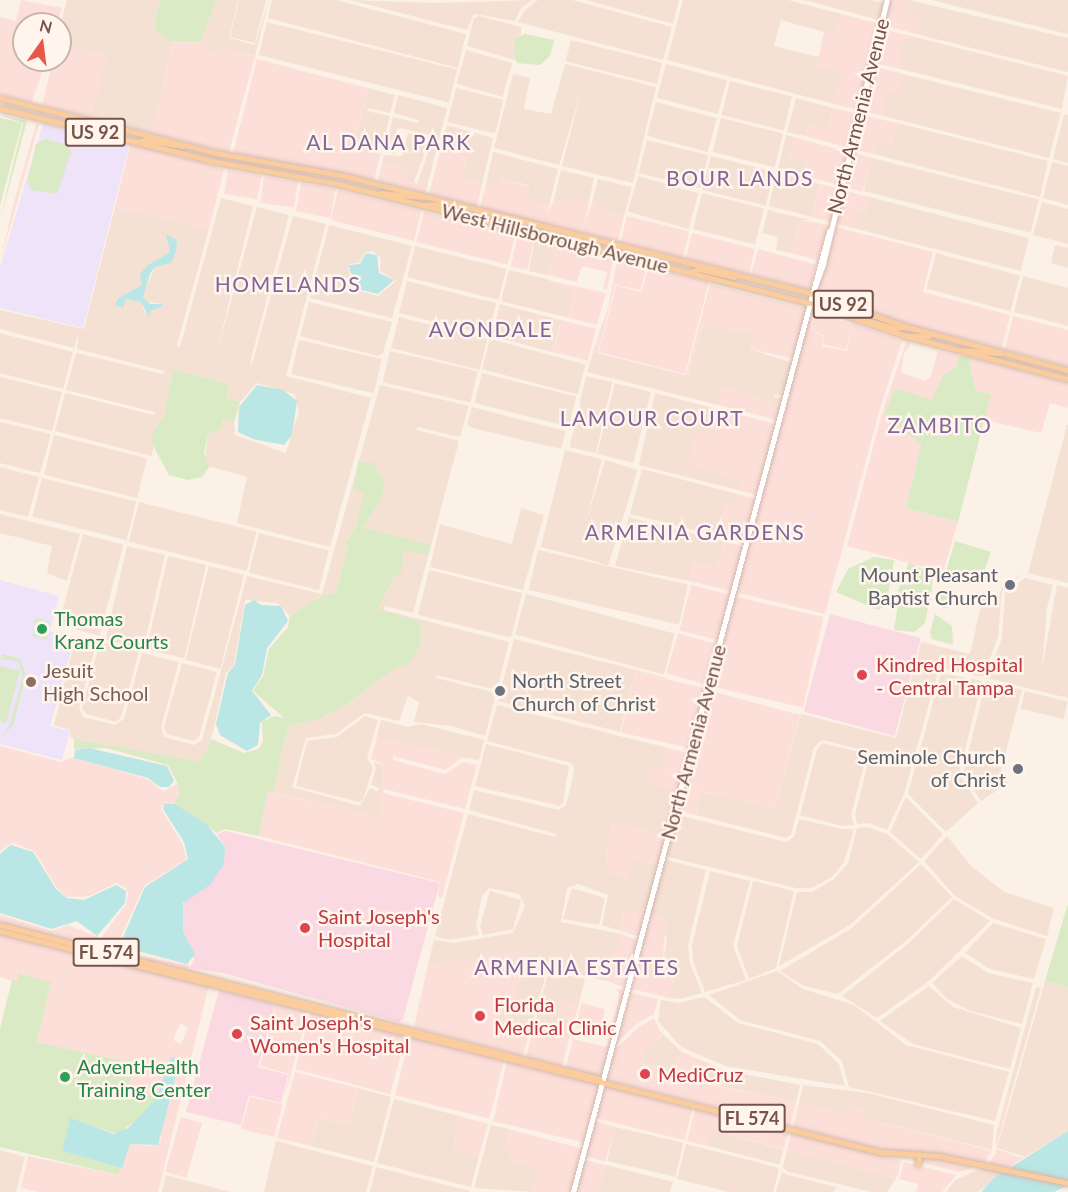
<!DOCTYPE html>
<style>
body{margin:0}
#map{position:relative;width:1068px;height:1192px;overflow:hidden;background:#fcf1e6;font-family:Lato,sans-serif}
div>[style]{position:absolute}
.residential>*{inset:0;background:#f4e1d4;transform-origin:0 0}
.commercial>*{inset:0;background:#fddfda;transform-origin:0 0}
.education>*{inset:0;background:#eee3f9}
.medical>*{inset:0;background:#fad9e2;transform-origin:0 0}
.green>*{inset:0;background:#d9eac4}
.round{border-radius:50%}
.water>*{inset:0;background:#bae6e6}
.roads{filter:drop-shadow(0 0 2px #d3b8ac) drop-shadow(0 0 2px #d3b8ac)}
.secondary>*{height:4.5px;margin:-2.25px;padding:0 2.25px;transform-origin:2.25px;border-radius:2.25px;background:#fff}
.primary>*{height:5px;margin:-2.5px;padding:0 2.5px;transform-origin:2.5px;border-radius:2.5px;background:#fbcc9e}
.dots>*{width:16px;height:16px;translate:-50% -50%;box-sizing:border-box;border:3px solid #fff5ec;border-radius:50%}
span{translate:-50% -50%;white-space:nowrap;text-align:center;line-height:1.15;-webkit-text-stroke:5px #fff5ec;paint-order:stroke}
.shield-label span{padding:2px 4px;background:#fff5ec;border:2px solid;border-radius:4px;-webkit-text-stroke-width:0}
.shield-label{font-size:18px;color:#76544a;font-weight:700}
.street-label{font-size:20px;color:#76544a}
.worship-label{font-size:20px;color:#5b616d}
.right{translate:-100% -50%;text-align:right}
.left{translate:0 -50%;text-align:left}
.leisure-label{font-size:20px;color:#27864d}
.health-label{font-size:20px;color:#be3a42}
.education-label{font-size:20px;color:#785e54}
.neighbourhood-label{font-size:21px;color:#816699;letter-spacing:1.5px}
.north{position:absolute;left:12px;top:12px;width:60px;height:60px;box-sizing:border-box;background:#fff5ec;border:2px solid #c8b5ab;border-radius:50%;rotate:14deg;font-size:16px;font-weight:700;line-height:24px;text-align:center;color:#76544a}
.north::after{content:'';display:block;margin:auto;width:21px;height:27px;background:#e7584b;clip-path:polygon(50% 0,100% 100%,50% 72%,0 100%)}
</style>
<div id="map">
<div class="residential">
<div style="clip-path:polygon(67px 0,160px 0,154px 23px,173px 41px,152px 133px,91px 117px,106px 55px,60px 45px,60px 26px)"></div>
<div style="clip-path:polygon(217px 0,238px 0,229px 38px,255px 45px,269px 0,255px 56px,221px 47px,219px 53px,205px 50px,206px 44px,200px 42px)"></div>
<div style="clip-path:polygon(239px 0,266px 0,255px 43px,230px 37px)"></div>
<div style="clip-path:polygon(272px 0,336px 0,466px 34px,458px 68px,268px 18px)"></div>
<div style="clip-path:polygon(350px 0,436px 3px,532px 0,521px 8px,515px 21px,474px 14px,467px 30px)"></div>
<div style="clip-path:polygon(538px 0,572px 0,672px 27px,663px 60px,518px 22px,524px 11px)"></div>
<div style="clip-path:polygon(586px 0,679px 0,673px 24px)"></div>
<div style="clip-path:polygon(683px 0,788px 0,842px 14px,835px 35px,781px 20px,774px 46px,819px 57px,817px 65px,843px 72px,834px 104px,667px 60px)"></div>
<div style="clip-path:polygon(804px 0,871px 0,884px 3px,879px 20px)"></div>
<div style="clip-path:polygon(909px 0,1068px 38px,1068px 72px,916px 34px,921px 17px,907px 12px)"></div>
<div style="clip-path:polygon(932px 0,1068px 0,1068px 34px)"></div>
<div style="clip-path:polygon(479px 16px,521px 27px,521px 35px,515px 38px,514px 60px,467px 46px,474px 18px)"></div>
<div style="left:267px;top:22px;width:196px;height:34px;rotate:14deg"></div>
<div style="clip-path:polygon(915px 37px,1068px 76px,1062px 109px,896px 68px,904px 38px)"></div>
<div style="left:571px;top:40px;width:94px;height:22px;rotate:14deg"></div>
<div style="left:466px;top:50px;width:48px;height:35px;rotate:16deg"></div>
<div style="clip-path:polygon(257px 59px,395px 95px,390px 113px,368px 108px,367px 111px,390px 116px,382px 147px,355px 139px,369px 89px)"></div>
<div style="clip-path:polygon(565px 64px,656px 87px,633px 183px,562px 166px,581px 91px,559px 165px,494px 148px,513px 74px,530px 78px,524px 109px,551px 114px)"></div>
<div style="left:666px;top:64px;width:63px;height:35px;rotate:15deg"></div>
<div style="clip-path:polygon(903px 74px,1061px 113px,1049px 158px,880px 115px,887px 90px,898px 92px)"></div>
<div style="left:730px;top:81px;width:64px;height:35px;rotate:14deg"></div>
<div style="left:456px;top:88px;width:49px;height:35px;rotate:14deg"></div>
<div style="clip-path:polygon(398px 95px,447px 108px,427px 187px,407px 181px,407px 169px,382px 163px,384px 155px,402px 156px,408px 133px,430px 138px,414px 182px,417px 184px,434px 136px,400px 128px,394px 154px,385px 152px,393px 117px,418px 123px,419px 120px,394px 113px)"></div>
<div style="clip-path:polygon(796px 98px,833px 108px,827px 130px,808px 124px,805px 136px,787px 132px)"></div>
<div style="left:656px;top:102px;width:63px;height:35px;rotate:15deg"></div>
<div style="clip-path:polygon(1064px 114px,1068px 115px,1068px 163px,1053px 159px)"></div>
<div style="left:721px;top:118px;width:64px;height:35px;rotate:14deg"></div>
<div style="clip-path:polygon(897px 123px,1048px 161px,1040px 197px,873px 154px,876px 143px,891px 146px)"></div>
<div style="clip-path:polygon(447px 125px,493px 138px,482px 184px,462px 179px,468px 152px,441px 147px)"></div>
<div style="clip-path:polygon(786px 135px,804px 140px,789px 157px,807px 161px,803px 176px,778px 169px)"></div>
<div style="left:647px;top:140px;width:63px;height:34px;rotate:14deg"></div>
<div style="clip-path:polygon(493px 152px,558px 169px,549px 206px,526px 200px,529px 185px,501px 179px,498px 187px,486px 184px)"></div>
<div style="left:711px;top:156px;width:65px;height:35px;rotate:14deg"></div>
<div style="left:872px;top:158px;width:172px;height:34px;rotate:14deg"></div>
<div style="clip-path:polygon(1052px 162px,1068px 166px,1068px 205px,1043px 198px)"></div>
<div style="clip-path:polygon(561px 170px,594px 178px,589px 202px,574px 198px,571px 205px,554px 199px)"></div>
<div style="left:777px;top:173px;width:44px;height:34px;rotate:14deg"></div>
<div style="left:638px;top:176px;width:63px;height:37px;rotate:16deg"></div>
<div style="clip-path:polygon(598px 179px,632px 187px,624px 216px,606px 214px,592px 203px)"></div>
<div style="left:702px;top:193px;width:64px;height:37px;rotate:14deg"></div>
<div style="clip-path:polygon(869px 197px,1029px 238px,1021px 271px,853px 228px,857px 211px,865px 213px)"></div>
<div style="clip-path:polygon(evenodd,221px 198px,253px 206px,216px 355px,257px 207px,289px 215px,250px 363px,252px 364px,293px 216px,326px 224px,286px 376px,371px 398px,330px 547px,237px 523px,247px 477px,208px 466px,205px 460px,208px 435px,221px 429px,223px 420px,234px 423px,235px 435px,286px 453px,299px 411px,294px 394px,257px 383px,240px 402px,226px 398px,230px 384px,173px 369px,164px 417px,155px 428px,153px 450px,149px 464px,151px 456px,55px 431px,65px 393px,154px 415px,155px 412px,66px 390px,76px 353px,163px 374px,164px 371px,77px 349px,79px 332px,74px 348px,0 329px,0 310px,84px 329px,115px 207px,209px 229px,177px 345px,180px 347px,221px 198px,168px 242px,176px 251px,170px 263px,155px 267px,142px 297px,146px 302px,163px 304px,145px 313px,141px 302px,126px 299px,115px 305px,118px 298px,142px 285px,149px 264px,170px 252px,172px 247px,168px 242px)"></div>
<div style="clip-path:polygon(1042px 202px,1068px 209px,1068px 244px,1033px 235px)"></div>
<div style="clip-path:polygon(768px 210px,809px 220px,800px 220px,790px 253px,776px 250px,778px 237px,762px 233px)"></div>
<div style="clip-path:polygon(evenodd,329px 225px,412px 246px,392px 318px,310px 298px,329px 225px,373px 251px,381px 258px,380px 271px,396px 281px,378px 296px,356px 290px,348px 269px,349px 264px,359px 263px,365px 252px,373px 251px)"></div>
<div style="clip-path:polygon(535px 239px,557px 245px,548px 275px,529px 271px)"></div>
<div style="clip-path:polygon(1055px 245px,1068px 248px,1068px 268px,1051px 263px)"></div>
<div style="left:415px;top:246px;width:94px;height:32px;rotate:14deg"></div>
<div style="left:936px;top:253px;width:87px;height:37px;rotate:15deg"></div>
<div style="clip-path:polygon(509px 270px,547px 279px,573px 292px,569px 318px,501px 301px)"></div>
<div style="clip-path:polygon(1023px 276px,1068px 288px,1068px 326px,1014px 312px)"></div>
<div style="left:407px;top:281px;width:92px;height:33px;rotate:14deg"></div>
<div style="clip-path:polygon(309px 302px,392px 322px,383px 353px,378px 356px,300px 336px)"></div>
<div style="left:500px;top:304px;width:63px;height:33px;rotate:15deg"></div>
<div style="left:399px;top:317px;width:91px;height:32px;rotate:14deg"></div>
<div style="clip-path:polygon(703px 325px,755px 333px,750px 349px,793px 363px,784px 396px,775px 394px,774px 397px,783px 399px,781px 405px,723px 387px,718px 405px,587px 372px,593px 353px,688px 376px)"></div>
<div style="clip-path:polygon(0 333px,73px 352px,63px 389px,0 373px)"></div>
<div style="left:490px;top:339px;width:99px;height:31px;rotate:15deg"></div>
<div style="left:299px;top:340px;width:85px;height:35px;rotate:13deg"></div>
<div style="left:390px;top:351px;width:90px;height:32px;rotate:13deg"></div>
<div style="left:482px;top:373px;width:97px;height:31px;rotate:14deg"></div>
<div style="left:586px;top:376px;width:27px;height:73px;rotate:13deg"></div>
<div style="clip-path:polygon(0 377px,62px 392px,52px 431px,0 418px)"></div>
<div style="left:615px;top:383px;width:37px;height:73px;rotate:14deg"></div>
<div style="clip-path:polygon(380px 385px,469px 406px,460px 437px,417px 427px,417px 430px,459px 441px,413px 613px,385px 606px,384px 610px,509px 642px,497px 690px,437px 675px,436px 678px,496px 693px,485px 736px,451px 726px,414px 722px,419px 702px,408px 696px,399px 721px,365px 713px,336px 734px,306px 738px,292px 787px,360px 806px,370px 788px,378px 791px,379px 788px,371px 785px,376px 768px,373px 762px,384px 765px,380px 819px,273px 792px,288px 726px,319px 719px,345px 705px,398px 666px,421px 644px,419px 633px,378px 609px,394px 577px,363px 528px,380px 501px,378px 474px,372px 462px,359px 462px,364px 493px,356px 526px,345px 544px,348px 549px,335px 593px,322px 596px,290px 616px,278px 603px,245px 600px,234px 665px,226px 673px,213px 732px,201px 763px,74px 739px,70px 737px,70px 730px,54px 725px,76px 636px,97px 641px,79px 708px,83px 717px,115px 725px,124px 719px,142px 653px,179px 662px,161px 727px,164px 737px,194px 745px,202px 740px,247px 576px,322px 594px)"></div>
<div style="clip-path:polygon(655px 393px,717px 409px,709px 437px,695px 433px,741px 481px,738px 490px,639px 465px)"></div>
<div style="clip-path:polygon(472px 407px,566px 431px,561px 449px,472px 428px,467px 424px)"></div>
<div style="clip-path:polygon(0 422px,51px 434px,40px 473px,0 463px)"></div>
<div style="clip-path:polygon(1067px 425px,1068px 425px,1068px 583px,1028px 573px)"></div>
<div style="left:54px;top:435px;width:96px;height:41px;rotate:14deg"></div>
<div style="left:565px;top:450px;width:38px;height:100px;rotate:14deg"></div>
<div style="left:605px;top:460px;width:34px;height:100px;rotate:17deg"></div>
<div style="clip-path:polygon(0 467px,39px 477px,28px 517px,0 510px)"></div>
<div style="clip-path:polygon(642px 469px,737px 494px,734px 507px,725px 505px,715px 535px,630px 514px)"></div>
<div style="left:42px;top:478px;width:97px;height:40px;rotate:14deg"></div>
<div style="left:139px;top:502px;width:121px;height:41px;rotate:14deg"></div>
<div style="clip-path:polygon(521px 508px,544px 515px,523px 590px,430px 567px,440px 524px,512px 544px)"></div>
<div style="clip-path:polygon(0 514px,80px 534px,67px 581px,47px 573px,52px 546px,0 533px)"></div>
<div style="clip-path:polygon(629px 517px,724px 542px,717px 568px,693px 562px,689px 581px,615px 566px)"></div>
<div style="left:259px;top:533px;width:72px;height:41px;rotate:14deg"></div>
<div style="left:83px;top:534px;width:42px;height:94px;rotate:15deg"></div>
<div style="left:127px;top:546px;width:39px;height:96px;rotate:13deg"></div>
<div style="left:538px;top:550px;width:154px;height:41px;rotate:13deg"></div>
<div style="left:168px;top:556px;width:39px;height:96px;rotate:13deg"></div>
<div style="left:209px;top:566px;width:36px;height:97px;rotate:14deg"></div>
<div style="left:429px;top:570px;width:96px;height:46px;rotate:14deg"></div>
<div style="clip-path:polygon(1024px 573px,1002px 591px,998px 637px,983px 677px,939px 668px,913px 762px,822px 740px,814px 747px,791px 835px,786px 838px,696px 815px,699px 791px,775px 808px,801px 714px,896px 738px,921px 642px,970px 654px,983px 597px,999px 598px,1002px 586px)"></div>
<div style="clip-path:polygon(1025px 578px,1053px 585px,1047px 608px,1042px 669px,1057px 585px,1068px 588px,1068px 698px,987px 678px,1002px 638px,1005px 592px)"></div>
<div style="left:526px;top:594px;width:154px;height:42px;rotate:15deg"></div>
<div style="clip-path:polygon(514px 639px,667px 678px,667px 679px,635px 672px,620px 732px,498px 701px)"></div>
<div style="clip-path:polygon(100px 642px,139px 652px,121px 717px,116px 722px,86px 714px,82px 708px)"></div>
<div style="clip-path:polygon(182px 663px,217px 672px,199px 737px,194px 741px,167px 734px,164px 727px)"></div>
<div style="clip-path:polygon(941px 673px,982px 681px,959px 774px,978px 803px,946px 832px,908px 794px)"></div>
<div style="clip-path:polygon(986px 681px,1022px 690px,1001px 770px,1008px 783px,981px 801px,963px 774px)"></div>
<div style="left:1025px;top:691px;width:44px;height:18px;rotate:14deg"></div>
<div style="clip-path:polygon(497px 705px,667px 748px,663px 768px,647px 783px,678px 789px,666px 836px,613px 823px,606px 850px,609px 872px,627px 877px,634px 859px,658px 865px,647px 912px,624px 912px,618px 930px,602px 925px,608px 895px,578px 884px,567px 888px,561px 922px,621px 934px,607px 981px,554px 969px,547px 971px,529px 1034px,508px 1028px,428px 964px,434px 940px,453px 943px,513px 933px,525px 906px,519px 894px,489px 888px,482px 896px,476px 925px,479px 935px,449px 940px,435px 936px,468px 814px,555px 837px,556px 834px,469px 810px,474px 790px,559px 810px,566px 805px,572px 781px,574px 767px,571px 763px,487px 741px)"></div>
<div style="clip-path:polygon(365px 716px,378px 720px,367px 758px,373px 768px,363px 800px,359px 802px,296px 786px,307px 741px,337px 737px)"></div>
<div style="clip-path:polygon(381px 720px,408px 727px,421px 724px,484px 740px,479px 760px,377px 738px,371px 759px)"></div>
<div style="clip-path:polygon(823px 743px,867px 754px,851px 815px,854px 825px,842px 826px,800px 815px,817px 749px)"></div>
<div style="clip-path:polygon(486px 744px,569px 766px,563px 803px,560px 806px,475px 786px)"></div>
<div style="clip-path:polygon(870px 755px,912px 765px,904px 794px,887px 830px,869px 823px,857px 824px,855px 815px)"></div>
<div style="clip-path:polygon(906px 797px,943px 834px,921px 859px,890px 832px)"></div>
<div style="clip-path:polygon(675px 814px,786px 842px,794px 837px,799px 819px,841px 829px,854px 829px,844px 862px,832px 877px,811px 888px,796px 888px,664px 856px)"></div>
<div style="clip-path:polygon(868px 827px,887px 834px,919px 862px,850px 925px,779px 966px,797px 892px,812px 892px,834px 879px,848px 863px,857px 828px)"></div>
<div style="clip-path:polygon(947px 836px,971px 866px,1004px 892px,1054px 908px,1047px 936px,994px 919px,955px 896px,924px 861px)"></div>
<div style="clip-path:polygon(663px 859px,706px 870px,688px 945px,690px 963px,702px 993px,680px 999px,669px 998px,675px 975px,662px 970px,667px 938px,650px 912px)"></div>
<div style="clip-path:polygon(921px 864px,952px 897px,907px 940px,838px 994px,804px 986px,780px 971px,852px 928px)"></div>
<div style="clip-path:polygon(710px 871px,750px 881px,733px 946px,746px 980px,705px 992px,693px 962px,692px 945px)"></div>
<div style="clip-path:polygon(753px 881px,794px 891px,776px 968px,749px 979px,737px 946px)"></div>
<div style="clip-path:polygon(572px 888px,605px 898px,599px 925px,563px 919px)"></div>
<div style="clip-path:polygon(490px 891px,521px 900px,513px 929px,483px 935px,480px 926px)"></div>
<div style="clip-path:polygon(954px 899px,990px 921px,928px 982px,877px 1018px,842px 996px,909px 943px)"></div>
<div style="clip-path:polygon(993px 923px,1046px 939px,1034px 979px,990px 969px,965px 953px)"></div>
<div style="clip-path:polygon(962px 956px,988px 973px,1033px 983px,1022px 1024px,971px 1011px,947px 999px,932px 983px)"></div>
<div style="clip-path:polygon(777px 971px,803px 989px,854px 1005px,906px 1045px,1009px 1072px,995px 1121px,849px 1087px,842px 1061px,820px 1041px,740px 1020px,709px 995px)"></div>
<div style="clip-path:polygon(554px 973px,585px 979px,578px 1007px,561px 1001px,557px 1025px,536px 1019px,547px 977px)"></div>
<div style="clip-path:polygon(1045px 981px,1068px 987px,1068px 1131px,1025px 1157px,997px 1148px)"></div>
<div style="clip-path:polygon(929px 986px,953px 1007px,1021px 1028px,1010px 1069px,913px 1044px,880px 1021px)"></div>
<div style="clip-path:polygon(1036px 987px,1041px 988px,1010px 1097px,1005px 1101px)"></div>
<div style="clip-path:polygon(704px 997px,738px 1023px,818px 1044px,839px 1064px,845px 1086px,725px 1066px,681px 1047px,658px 1021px,661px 1000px,679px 1003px)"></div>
<div style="clip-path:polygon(661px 1032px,682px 1052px,673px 1072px,641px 1062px,643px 1053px,662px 1036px)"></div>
<div style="clip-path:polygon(684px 1053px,724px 1070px,800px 1085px,796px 1102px,699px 1082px)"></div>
<div style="clip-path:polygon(803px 1085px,868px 1093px,994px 1125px,992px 1150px,863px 1118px,865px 1109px,848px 1115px,799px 1103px)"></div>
<div style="clip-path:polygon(358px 1088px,391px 1097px,374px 1162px,311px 1146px,319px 1119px,350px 1123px)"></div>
<div style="clip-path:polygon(394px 1099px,459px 1116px,454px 1148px,479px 1156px,471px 1187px,377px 1163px)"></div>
<div style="clip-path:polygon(491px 1125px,509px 1129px,505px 1150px,539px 1169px,533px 1192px,474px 1188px)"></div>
<div style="left:615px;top:1127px;width:70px;height:35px;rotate:13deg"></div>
<div style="left:711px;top:1130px;width:75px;height:16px;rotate:15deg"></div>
<div style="clip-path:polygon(276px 1141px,373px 1166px,366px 1192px,264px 1192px)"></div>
<div style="clip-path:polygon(686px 1144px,776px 1167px,779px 1170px,773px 1192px,729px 1192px,677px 1179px)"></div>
<div style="clip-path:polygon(0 1150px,25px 1157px,16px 1192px,0 1192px)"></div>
<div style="clip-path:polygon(787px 1150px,896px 1178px,887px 1192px,872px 1192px,789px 1172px,783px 1168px)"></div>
<div style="clip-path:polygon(606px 1165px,673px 1182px,670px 1192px,597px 1192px)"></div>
<div style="clip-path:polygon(376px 1167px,470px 1191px,470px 1192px,370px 1192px)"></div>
<div style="clip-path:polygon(983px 1168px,1005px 1171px,978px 1192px,946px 1192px,955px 1180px)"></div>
<div style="clip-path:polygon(782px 1172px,788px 1175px,837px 1187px,833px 1192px,776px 1192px)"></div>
<div style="clip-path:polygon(166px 1175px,231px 1192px,162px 1192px)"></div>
</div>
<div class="commercial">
<div style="clip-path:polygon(21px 0,62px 8px,57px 24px,24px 24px,24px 60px,46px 60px,32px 102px,0 94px,0 17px,16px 21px)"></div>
<div style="clip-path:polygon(889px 0,909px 0,907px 12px,921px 16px,916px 34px,883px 25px)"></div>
<div style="clip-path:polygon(842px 14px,880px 24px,859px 110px,834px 104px,843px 72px,817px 65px,824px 32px,835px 35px)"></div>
<div style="clip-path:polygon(882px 29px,915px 37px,904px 38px,896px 68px,874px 63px)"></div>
<div style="clip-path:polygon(173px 41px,200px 42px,206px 44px,205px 50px,219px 53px,221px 47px,255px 56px,229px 152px,152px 133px)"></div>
<div style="clip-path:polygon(60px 45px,107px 55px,91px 117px,42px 105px,53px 60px,60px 60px)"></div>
<div style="clip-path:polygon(257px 59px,369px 89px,355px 138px,382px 147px,359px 143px,358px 146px,381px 153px,374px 180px,233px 153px)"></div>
<div style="clip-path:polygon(873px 66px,903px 74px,898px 93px,887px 90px,880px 115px,862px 111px)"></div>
<div style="clip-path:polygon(833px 108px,858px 114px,849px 148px,805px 136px,808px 124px,827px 129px)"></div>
<div style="clip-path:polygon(861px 115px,897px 123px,891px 146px,876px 143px,873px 154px,852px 149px)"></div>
<div style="clip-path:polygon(36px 124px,39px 124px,0 263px,13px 206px)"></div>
<div style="clip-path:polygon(794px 137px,848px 152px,840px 185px,803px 176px,807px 161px,789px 157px)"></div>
<div style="clip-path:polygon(116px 141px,139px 146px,224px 169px,209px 229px,115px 207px,130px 146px)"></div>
<div style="clip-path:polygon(441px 147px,468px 152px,462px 179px,482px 184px,477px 207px,429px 194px)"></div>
<div style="left:851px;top:152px;width:22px;height:35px;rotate:16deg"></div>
<div style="clip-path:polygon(382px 163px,408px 169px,407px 181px,427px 187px,426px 193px,378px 180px)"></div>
<div style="left:228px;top:170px;width:34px;height:24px;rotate:10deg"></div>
<div style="left:264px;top:177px;width:34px;height:26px;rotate:8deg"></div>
<div style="clip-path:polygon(501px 179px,529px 186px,526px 200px,549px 206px,547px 215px,554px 199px,571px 205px,573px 198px,589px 202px,584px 225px,592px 203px,606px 208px,606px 214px,624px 216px,618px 241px,480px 208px,486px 184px,498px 187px)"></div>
<div style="left:301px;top:183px;width:35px;height:29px;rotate:10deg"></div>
<div style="left:820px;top:184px;width:20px;height:34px;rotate:15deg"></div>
<div style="left:338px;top:190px;width:86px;height:31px;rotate:14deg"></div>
<div style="clip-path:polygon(842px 190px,869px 197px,865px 213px,857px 212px,853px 228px,833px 223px)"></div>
<div style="left:424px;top:212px;width:94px;height:31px;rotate:14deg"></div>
<div style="left:627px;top:216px;width:64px;height:27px;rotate:14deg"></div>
<div style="clip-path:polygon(800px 220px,829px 225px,817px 260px,790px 253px)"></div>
<div style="clip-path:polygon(832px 226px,933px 252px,923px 292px,1010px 315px,1002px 348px,912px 326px,817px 291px)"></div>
<div style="left:692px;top:233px;width:65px;height:26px;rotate:14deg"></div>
<div style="left:518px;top:235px;width:17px;height:32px;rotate:13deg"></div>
<div style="clip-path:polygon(557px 245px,613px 260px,607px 290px,603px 289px,607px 272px,582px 266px,577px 282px,548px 275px)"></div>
<div style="left:758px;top:249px;width:60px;height:26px;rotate:15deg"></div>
<div style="clip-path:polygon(617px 261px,646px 268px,641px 290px,615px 285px,598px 353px,686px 375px,710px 284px,807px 309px,794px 359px,750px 349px,755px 333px,703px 325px,688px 376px,592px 353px,608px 308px)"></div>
<div style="clip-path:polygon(648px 268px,709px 282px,685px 374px,599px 352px,616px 286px,642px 292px)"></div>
<div style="clip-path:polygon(547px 280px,606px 293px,597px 325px,569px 318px,573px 292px)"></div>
<div style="clip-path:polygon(810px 310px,822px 313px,814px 315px,810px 331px,823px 336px,822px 346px,847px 351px,852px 323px,902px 341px,879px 412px,825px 614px,734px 592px)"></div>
<div style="clip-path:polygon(824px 314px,852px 325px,846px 350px,822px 344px,824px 335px,811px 331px,815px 316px)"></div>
<div style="clip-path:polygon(1013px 316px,1068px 330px,1068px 366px,1005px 349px)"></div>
<div style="left:561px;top:320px;width:36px;height:33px;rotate:14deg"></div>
<div style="clip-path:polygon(906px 342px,911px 344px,904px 354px,901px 372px,924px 381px,930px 378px,938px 351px,959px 356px,956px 367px,932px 400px,895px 388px,885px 414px,921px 444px,906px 508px,958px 522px,943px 572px,847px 546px,882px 413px)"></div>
<div style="clip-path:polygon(969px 357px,1068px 383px,1068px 408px,1050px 403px,1041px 433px,984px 420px,990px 394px,975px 390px)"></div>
<div style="clip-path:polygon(723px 387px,781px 405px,777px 420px,718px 405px)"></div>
<div style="clip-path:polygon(717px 409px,776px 424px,757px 495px,738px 490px,740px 481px,687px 464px,696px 432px,709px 437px)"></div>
<div style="clip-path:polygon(737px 494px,756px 499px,744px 543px,715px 535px,725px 505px,734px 507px)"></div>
<div style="clip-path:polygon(713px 539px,743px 546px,731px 591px,689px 581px,693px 562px,717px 568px,724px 543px)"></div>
<div style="left:691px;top:585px;width:40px;height:47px;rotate:14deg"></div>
<div style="left:733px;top:596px;width:93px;height:93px;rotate:13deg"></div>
<div style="left:678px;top:633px;width:41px;height:42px;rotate:16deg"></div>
<div style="left:635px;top:672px;width:72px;height:62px;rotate:13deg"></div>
<div style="clip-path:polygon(708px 690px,800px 715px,775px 808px,700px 791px,696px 815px,676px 810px)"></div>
<div style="clip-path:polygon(622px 736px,688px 753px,678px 789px,646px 783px,651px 765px,663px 768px,667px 748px)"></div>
<div style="clip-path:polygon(377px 738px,479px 760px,462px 758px,445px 770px,393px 756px,393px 760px,445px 774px,463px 762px,477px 765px,465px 809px,384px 789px,383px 793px,464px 813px,442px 898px,438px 897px,440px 882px,259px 836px,268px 791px,380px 819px,384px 765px,371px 759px)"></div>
<div style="clip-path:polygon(0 746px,61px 762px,72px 757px,147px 779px,163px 791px,178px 784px,179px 794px,174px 803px,164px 802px,161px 809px,182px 843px,187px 859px,144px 886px,118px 943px,121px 953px,189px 965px,189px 969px,208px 975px,0 923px,0 915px,52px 931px,68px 925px,101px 938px,126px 904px,128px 894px,126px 888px,116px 883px,90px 896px,67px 897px,57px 888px,34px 851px,13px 843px,0 851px)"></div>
<div style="clip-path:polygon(613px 823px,666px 836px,658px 865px,634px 859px,627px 877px,609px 872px,606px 850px)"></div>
<div style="clip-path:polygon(624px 912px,647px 912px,640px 937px,618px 930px)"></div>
<div style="clip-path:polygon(650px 912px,666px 919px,662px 970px,675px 974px,669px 998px,632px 989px)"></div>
<div style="clip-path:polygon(evenodd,0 933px,209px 985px,158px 1192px,38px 1192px,21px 1188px,28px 1156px,118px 1175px,130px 1144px,149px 1146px,161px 1141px,161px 1126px,178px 1064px,176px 1056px,157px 1097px,127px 1090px,134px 1063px,37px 1042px,51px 982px,18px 974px,17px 982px,0 977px,0 933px,180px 1023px,188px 1028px,181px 1044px,173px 1040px,180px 1023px)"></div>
<div style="left:621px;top:934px;width:20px;height:49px;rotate:20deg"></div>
<div style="clip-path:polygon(528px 950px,508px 1028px,529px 1034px,523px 1056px,414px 1027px,428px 964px)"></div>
<div style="clip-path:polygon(614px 988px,627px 992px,602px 1078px,566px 1067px,573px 1039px,607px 1047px,620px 994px)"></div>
<div style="clip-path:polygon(631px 993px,658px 999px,654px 1014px,635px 1025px,616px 1044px)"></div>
<div style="clip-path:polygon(561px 1001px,578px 1007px,562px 1066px,526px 1057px,536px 1019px,557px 1025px)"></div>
<div style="clip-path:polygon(276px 1003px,308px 1010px,274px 1137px,241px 1129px,250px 1097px,283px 1104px,289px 1074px,260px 1066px)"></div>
<div style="left:582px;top:1003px;width:24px;height:24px;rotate:15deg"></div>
<div style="left:311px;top:1011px;width:98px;height:60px;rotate:15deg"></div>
<div style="clip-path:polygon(654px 1018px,662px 1035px,644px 1053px,642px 1062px,673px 1072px,682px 1052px,703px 1064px,699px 1083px,796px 1102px,790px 1126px,605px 1079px,614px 1051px,637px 1028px)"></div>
<div style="left:410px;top:1036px;width:97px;height:61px;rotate:14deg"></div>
<div style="left:507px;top:1061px;width:96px;height:62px;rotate:13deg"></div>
<div style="clip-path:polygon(295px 1072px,358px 1088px,350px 1123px,319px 1119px,311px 1146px,277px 1138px)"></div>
<div style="left:604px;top:1083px;width:92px;height:36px;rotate:14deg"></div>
<div style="clip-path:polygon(1010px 1098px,996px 1149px,1023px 1158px,1008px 1168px,989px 1164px,996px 1152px,996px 1134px,1005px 1101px)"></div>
<div style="clip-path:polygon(799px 1103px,848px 1115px,850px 1105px,865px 1108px,863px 1118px,992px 1151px,984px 1163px,879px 1149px,793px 1127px)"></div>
<div style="clip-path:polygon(696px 1106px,789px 1129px,784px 1149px,711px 1130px,708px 1146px,687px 1141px)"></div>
<div style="clip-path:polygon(459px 1116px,488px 1124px,479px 1156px,454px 1148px)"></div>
<div style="left:181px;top:1117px;width:22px;height:57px;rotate:16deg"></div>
<div style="left:594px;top:1121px;width:22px;height:36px;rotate:16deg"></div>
<div style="clip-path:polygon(509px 1129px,583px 1149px,571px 1192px,533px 1192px,539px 1169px,510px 1161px,513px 1154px,505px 1150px)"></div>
<div style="clip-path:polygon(792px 1130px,901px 1161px,898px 1175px,896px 1178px,787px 1150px)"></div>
<div style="clip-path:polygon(919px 1157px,939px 1158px,979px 1166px,959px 1172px,919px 1162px)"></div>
<div style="clip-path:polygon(584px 1160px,606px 1165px,597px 1192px,575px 1192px)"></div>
<div style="clip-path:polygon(904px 1162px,956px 1175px,942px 1192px,916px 1192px,918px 1184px,899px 1179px)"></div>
</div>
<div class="education">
<div style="clip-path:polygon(43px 124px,129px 146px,83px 328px,0 308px,0 268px)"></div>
<div style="clip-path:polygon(0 580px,59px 596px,50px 631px,75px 637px,50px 726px,70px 731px,62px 760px,0 744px)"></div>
</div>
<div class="medical">
<div style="left:830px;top:614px;width:94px;height:101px;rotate:15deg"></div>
<div style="clip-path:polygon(225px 831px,440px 883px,403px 1019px,399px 1022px,223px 973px,190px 968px,194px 959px,183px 932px,181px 910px,186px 899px,210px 885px,225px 847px,217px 835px)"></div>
<div style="clip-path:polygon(219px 990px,275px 1004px,258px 1067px,288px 1075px,281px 1103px,249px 1095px,241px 1125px,186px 1112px)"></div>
</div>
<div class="green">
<div style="clip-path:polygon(160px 0,217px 0,200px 42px,171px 41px,157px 32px,154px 23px)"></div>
<div style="clip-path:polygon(525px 34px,554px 40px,550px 56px,540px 65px,517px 63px,514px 57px,515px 38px)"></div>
<div style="clip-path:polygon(0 115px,27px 121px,0 220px,23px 123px)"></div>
<div style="clip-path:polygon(0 118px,22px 123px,0 205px)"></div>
<div style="clip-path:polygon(45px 139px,67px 145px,71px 152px,57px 194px,32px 190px,27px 182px,36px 144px)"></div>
<div style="clip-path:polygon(959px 356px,969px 357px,975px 390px,991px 394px,958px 522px,906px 508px,921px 444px,884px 415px,895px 388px,932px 400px,943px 375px,956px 367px)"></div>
<div style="clip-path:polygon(173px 369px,230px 384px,226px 398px,240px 402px,234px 423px,223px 420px,221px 429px,208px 435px,204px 453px,209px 467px,202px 477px,188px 480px,169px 475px,151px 442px,155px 428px,164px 417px)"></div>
<div style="clip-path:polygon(358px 462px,372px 462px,385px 482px,380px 501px,363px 528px,431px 545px,428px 555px,403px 550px,402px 571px,394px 577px,378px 609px,420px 622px,421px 644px,409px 664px,398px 666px,345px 705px,319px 719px,288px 726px,273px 792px,268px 791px,259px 836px,225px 829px,217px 833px,174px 803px,179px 794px,178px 784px,168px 765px,106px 748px,74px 749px,74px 739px,201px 762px,211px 739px,244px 753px,259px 749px,263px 741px,262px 722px,274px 716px,284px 718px,253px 691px,263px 676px,269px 649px,288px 627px,290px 616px,322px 596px,335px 593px,348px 549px,345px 544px,356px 526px,364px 493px,354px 489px)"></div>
<div style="clip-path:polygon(955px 541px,991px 552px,984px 571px,962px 581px,944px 579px)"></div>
<div style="clip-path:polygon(874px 557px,894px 560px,886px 606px,878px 610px,836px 592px,848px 569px)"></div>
<div style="clip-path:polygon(909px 562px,933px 575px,931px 600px,901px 595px,898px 590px)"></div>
<div class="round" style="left:937px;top:590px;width:18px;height:18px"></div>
<div style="clip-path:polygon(902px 600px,928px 608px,925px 623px,914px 632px,894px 630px,898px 604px)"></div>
<div style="clip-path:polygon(935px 614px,952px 626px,953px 645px,932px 639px,930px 632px)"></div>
<div style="clip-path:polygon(35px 618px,50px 622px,47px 640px,33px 636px)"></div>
<div style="clip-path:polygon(3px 654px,20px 659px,26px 675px,13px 726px,0 737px,10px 725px,23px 675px,18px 661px,0 659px)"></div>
<div style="clip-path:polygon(0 666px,20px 671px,6px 723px,0 721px)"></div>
<div style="clip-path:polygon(1068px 903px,1068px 987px,1045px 981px)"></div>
<div style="clip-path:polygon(18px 973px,51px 982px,37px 1042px,134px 1063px,128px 1090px,157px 1097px,146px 1112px,118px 1134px,70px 1119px,62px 1151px,121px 1167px,118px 1175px,0 1147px,0 1029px,12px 980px,17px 981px)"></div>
</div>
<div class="water">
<div style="clip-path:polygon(166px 234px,177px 240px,176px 251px,171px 263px,155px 267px,150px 274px,143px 297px,150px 304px,163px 304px,161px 307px,150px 311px,149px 317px,141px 302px,126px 299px,123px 308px,115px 305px,118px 298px,142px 285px,140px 274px,149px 264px,170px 252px)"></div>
<div style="clip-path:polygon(366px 253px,377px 255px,379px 273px,394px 280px,378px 294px,357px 289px,356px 278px,350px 272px,349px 265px,360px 264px)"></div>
<div style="clip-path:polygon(257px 385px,283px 390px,297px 401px,292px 435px,284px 445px,253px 439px,238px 432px,239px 407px)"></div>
<div style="clip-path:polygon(254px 600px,261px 605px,281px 606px,288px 621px,267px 648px,262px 675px,252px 691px,271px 715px,260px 723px,258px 745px,247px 751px,220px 735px,216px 724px,228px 673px,235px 665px,245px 605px)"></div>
<div style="clip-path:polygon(89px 748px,167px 766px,174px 781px,169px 787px,160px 787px,148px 778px,74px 758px,75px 750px)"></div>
<div style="clip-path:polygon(164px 803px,175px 804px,206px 824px,225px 847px,224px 864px,210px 885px,183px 903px,183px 932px,195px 954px,187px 964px,126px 948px,121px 942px,145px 887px,188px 859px,184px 842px,163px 809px)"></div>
<div style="clip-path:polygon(11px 845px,33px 852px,56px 889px,67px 898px,84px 900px,116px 885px,126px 891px,125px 903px,97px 936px,77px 921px,52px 929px,0 913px,0 854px)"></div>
<div style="clip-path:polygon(176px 1056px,178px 1068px,158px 1145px,130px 1144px,122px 1168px,62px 1151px,70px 1118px,114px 1134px,128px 1128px,155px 1100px,171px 1058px)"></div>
<div style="clip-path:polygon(1068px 1131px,1068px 1185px,1054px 1192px,981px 1192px,994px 1178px)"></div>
</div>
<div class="roads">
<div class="secondary">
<div style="left:813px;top:292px;width:30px;rotate:-70deg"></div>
<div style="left:823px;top:264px;width:272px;rotate:-76.4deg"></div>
<div style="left:573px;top:1192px;width:994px;rotate:-75.07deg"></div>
</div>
<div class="primary">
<div style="left:0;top:98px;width:223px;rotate:14.3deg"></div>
<div style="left:216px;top:153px;width:126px;rotate:10.1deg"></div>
<div style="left:340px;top:175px;width:488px;rotate:14.1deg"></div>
<div style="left:813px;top:294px;width:100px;rotate:19.3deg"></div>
<div style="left:907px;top:327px;width:167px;rotate:15deg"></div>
<div style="left:0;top:108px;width:219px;rotate:14deg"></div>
<div style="left:212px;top:161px;width:128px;rotate:10.3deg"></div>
<div style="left:338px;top:184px;width:287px;rotate:14.1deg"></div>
<div style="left:616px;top:254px;width:200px;rotate:14.2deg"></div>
<div style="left:810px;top:303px;width:102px;rotate:19deg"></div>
<div style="left:906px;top:336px;width:168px;rotate:14.9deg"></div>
<div style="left:134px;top:142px;width:11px;rotate:-10deg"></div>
<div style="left:145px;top:140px;width:39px;rotate:9deg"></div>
<div style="left:380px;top:193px;width:44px;rotate:5.2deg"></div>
<div style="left:424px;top:205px;width:21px;rotate:-3deg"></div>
<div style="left:691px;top:272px;width:9px;rotate:-21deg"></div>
<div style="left:699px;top:269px;width:36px;rotate:13deg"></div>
<div style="left:864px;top:320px;width:31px;rotate:15deg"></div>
<div style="left:894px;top:328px;width:13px;rotate:-4deg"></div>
<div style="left:906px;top:336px;width:23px"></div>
<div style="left:963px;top:350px;width:38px;rotate:5deg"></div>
<div style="left:0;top:925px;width:619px;rotate:14.4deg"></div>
<div style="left:0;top:931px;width:907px;rotate:14.1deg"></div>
<div style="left:880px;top:1152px;width:59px;rotate:3.9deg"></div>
<div style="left:939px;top:1156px;width:132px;rotate:11.8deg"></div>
<div style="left:918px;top:1164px;width:10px;rotate:-84deg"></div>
</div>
</div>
<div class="dots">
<div style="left:1010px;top:585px;background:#6b7280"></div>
<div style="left:42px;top:629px;background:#2e9e5b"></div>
<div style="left:862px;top:675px;background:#e0444e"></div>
<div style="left:31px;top:682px;background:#8d6e63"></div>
<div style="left:500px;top:691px;background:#6b7280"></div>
<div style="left:1018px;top:769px;background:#6b7280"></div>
<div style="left:305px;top:928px;background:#e0444e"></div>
<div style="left:480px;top:1016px;background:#e0444e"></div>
<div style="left:237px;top:1034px;background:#e0444e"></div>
<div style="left:645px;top:1074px;background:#e0444e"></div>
<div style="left:65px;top:1077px;background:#2e9e5b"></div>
</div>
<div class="shield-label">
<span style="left:95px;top:132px">US 92</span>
<span style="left:843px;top:304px">US 92</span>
<span style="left:106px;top:952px">FL 574</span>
<span style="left:752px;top:1118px">FL 574</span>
</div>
<div class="street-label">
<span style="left:858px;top:116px;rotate:-76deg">North Armenia Avenue</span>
<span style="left:555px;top:238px;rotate:14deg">West Hillsborough Avenue</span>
<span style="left:693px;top:742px;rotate:-75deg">North Armenia Avenue</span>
</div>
<div class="worship-label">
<span class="right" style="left:998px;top:586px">Mount Pleasant<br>Baptist Church</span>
<span class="left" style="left:512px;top:692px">North Street<br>Church of Christ</span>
<span class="right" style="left:1006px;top:768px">Seminole Church<br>of Christ</span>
</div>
<div class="leisure-label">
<span class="left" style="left:54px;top:630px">Thomas<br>Kranz Courts</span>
<span class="left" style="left:77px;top:1078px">AdventHealth<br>Training Center</span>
</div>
<div class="health-label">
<span class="left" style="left:876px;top:676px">Kindred Hospital<br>- Central Tampa</span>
<span class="left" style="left:318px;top:928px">Saint Joseph's<br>Hospital</span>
<span class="left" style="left:494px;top:1016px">Florida<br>Medical Clinic</span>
<span class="left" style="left:250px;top:1034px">Saint Joseph's<br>Women's Hospital</span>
<span class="left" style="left:658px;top:1074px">MediCruz</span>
</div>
<div class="education-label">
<span class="left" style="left:43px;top:682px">Jesuit<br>High School</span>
</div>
<div class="neighbourhood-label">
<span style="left:389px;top:142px">AL DANA PARK</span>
<span style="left:740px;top:178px">BOUR LANDS</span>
<span style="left:288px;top:284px">HOMELANDS</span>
<span style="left:491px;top:329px">AVONDALE</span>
<span style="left:652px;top:418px">LAMOUR COURT</span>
<span style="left:940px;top:425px">ZAMBITO</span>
<span style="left:695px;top:532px">ARMENIA GARDENS</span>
<span style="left:577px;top:967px">ARMENIA ESTATES</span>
</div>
<div class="north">N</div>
</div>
